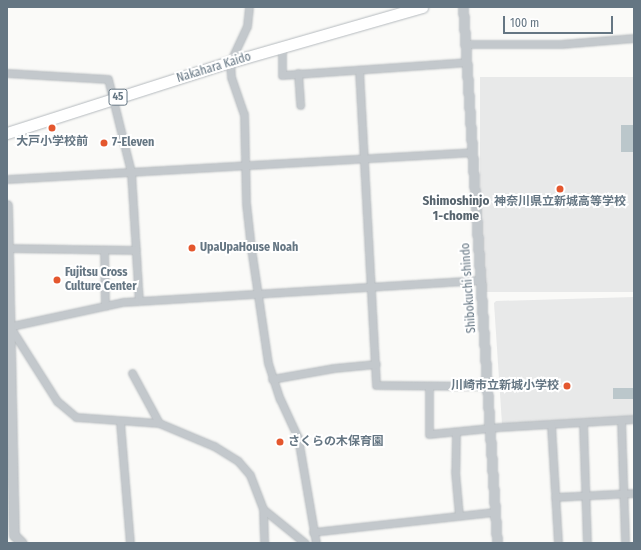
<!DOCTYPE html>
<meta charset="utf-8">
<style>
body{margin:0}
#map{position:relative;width:641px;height:550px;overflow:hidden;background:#fafaf8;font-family:"Fira Sans Condensed","Noto Sans JP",sans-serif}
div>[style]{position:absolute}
.built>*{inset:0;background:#e8e9e9;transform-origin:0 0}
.water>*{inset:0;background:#bbc7cb;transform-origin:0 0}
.roads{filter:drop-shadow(0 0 1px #b5babe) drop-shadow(0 0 1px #b5babe)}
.minor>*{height:7px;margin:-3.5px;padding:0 3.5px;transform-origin:3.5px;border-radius:3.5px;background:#c3c8cc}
.tertiary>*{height:9px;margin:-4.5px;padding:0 4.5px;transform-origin:4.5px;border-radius:4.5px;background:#c3c8cc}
.primary>*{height:11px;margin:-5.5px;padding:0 5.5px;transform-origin:5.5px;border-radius:5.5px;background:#fff}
.dots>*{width:11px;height:11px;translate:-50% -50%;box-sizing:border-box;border:2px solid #fff;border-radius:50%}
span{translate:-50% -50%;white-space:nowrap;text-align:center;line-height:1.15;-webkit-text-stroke:4px #fff;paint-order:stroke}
.shield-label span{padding:1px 3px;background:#fff;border:1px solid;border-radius:3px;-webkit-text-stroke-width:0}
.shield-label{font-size:11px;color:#657683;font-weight:700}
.street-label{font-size:12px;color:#657683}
.poi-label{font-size:12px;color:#657683;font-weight:700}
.left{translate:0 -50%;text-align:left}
.right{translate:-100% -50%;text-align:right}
.neighbourhood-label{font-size:13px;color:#57646e;font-weight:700}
.frame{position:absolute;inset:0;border:8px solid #657683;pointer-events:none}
.scale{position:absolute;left:503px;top:16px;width:110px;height:18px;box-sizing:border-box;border:2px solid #657683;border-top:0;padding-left:5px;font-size:12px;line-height:14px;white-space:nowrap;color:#657683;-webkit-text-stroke:3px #fff;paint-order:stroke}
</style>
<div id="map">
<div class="built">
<div style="left:634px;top:77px;width:215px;height:154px;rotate:90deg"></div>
<div style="clip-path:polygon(634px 297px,634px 416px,502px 424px,494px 303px,496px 301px)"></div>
</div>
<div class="water">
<div style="left:621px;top:125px;width:13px;height:27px"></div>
<div style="left:634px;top:388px;width:11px;height:21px;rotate:90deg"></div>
</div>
<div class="roads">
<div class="minor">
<div style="left:249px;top:7px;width:19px;rotate:96deg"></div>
<div style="left:247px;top:26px;width:40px;rotate:115deg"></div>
<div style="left:230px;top:62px;width:15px;rotate:86deg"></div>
<div style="left:231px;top:77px;width:39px;rotate:71deg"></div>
<div style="left:244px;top:114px;width:89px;rotate:88.7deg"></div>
<div style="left:246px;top:203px;width:45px;rotate:83.7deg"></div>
<div style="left:251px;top:248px;width:116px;rotate:81.6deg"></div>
<div style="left:268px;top:363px;width:38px;rotate:72deg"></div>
<div style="left:280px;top:399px;width:43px;rotate:65.2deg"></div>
<div style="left:298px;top:438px;width:107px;rotate:80.3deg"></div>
<div style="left:465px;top:44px;width:96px"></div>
<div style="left:561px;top:44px;width:73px;rotate:-4.7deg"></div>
<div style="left:282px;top:48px;width:27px;rotate:90deg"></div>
<div style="left:282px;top:75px;width:184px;rotate:-4deg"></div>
<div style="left:359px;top:70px;width:315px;rotate:86.9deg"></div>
<div style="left:376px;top:385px;width:112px;rotate:0.5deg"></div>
<div style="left:7px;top:73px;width:101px;rotate:3.4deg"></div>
<div style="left:108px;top:79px;width:96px;rotate:76.1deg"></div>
<div style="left:131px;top:172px;width:129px;rotate:86.5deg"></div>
<div style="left:298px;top:73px;width:32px;rotate:86deg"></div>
<div style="left:7px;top:179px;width:466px;rotate:-3.3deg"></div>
<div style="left:8px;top:248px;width:128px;rotate:0.9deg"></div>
<div style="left:104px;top:250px;width:56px;rotate:89deg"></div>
<div style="left:7px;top:327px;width:119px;rotate:-12.2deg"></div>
<div style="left:123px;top:302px;width:16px;rotate:-4deg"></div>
<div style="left:139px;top:301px;width:343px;rotate:-3.5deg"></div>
<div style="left:10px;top:327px;width:88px;rotate:57.6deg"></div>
<div style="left:57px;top:401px;width:25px;rotate:40deg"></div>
<div style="left:76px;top:417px;width:83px;rotate:4.1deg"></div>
<div style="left:159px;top:423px;width:60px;rotate:22.7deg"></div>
<div style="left:214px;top:446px;width:28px;rotate:32deg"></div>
<div style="left:238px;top:461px;width:18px;rotate:49deg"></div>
<div style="left:250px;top:475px;width:36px;rotate:69deg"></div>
<div style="left:263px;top:509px;width:34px;rotate:88deg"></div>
<div style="left:132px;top:373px;width:57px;rotate:61.6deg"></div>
<div style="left:272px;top:379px;width:63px;rotate:-10.1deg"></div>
<div style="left:334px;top:368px;width:42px;rotate:-5.4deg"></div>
<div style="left:429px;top:386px;width:48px;rotate:90deg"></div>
<div style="left:429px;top:434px;width:71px;rotate:-5.6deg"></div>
<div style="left:500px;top:427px;width:134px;rotate:-3.4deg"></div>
<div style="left:621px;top:420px;width:123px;rotate:88.1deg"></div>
<div style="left:120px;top:422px;width:121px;rotate:85.3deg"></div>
<div style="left:583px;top:423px;width:120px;rotate:88.1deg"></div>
<div style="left:551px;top:425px;width:118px;rotate:86.6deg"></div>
<div style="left:456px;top:432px;width:39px;rotate:91deg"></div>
<div style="left:455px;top:471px;width:45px;rotate:84.9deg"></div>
<div style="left:555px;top:497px;width:79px;rotate:-2.9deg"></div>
<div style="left:263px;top:509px;width:54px;rotate:39deg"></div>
<div style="left:313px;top:532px;width:183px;rotate:-6.3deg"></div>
</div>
<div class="tertiary">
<div style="left:463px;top:7px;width:537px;rotate:86.37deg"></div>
<div style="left:7px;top:205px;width:330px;rotate:88.8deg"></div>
<div style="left:14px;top:535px;width:11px;rotate:45deg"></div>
</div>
<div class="primary">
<div style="left:7px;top:133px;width:234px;rotate:-17.7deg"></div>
<div style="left:230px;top:62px;width:200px;rotate:-16deg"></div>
</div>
</div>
<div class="dots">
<div style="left:52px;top:128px;background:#e4572e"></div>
<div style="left:104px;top:143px;background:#e4572e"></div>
<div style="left:560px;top:189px;background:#e4572e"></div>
<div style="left:192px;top:248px;background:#e4572e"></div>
<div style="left:57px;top:280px;background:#e4572e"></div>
<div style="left:567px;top:386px;background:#e4572e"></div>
<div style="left:280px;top:442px;background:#e4572e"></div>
</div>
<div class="shield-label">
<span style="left:118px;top:97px">45</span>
</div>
<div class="street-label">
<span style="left:214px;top:68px;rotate:-17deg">Nakahara Kaido</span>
<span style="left:469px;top:288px;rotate:-94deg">Shibokuchi shindo</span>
</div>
<div class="poi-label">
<span style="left:52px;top:142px">大戸小学校前</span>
<span class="left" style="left:112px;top:143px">7-Eleven</span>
<span style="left:560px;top:202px">神奈川県立新城高等学校</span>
<span class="left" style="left:200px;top:248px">UpaUpaHouse Noah</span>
<span class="left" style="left:65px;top:280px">Fujitsu Cross<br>Culture Center</span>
<span class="right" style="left:559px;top:386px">川崎市立新城小学校</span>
<span class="left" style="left:288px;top:442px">さくらの木保育園</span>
</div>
<div class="neighbourhood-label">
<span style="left:456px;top:209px">Shimoshinjo<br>1-chome</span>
</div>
<div class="frame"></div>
<div class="scale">100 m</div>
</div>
